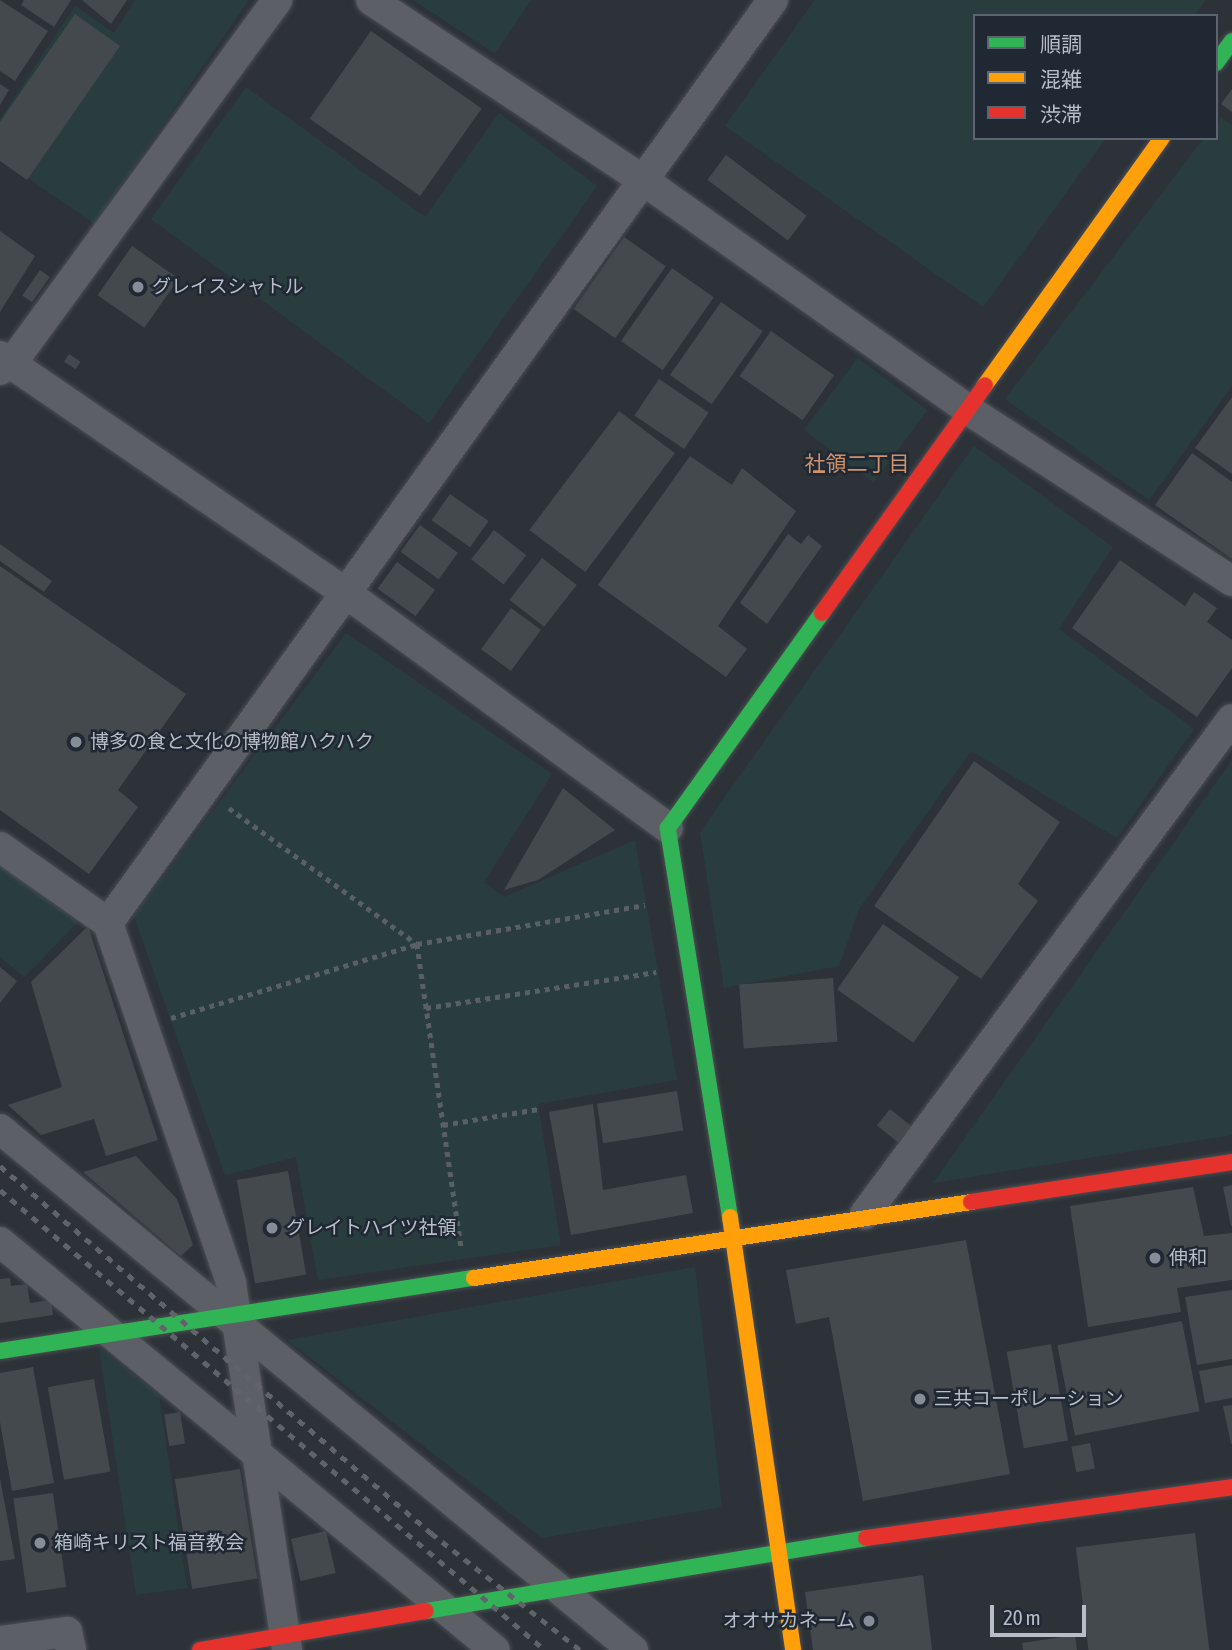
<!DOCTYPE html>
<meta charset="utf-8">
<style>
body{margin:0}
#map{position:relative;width:1232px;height:1650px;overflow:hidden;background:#2c3238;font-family:"Asap Condensed","Noto Sans JP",sans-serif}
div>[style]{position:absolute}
.green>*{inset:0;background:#293d3f;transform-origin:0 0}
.building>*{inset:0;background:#44494e;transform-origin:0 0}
.path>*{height:4.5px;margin-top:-2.25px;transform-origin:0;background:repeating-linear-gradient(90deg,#595f64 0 5px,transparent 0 10px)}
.roads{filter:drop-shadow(0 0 2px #4a4e53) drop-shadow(0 0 2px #4a4e53)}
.street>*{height:30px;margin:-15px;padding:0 15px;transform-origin:15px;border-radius:15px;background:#5c6066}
.fast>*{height:16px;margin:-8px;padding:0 8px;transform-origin:8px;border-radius:8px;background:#30b455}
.slow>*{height:16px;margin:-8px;padding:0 8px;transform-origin:8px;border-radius:8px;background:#ff9f0a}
.jam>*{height:16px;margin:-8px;padding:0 8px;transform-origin:8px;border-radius:8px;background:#e5322d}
.rail>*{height:5px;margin-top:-2.5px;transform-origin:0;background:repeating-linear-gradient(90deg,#60646a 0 7px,transparent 0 14px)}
.dots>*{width:19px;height:19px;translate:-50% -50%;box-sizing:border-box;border:4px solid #1f2833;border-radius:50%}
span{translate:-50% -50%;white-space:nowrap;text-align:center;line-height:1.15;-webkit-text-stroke:5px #1f2833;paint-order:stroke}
.poi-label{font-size:19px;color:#b7bec8}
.left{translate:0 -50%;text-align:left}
.right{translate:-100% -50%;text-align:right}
.neighbourhood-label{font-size:21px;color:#ce926c}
.legend{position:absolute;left:973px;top:14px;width:245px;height:126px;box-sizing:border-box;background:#1f2833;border:2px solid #5c646f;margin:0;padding:9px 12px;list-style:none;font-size:21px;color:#b7bec8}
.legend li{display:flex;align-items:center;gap:14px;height:35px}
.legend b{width:35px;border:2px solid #5c646f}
.scale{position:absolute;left:990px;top:1605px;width:96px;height:32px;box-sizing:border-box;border:4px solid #b7bec8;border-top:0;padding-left:9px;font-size:21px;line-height:24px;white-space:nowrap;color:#b7bec8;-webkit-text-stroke:5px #1f2833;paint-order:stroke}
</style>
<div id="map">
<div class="green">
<div style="clip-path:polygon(135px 0,249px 0,94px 224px,0 158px,0 119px,75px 6px,114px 33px)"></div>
<div style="clip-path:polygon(413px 0,531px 0,495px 54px)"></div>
<div style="clip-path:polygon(815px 0,1206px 0,1194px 16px,975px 16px,975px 138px,1106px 138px,983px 307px,725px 126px)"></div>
<div style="clip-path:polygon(246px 87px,425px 217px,499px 113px,597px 186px,429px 423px,151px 219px)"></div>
<div style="clip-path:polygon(1220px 116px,1232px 125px,1232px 386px,1149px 500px,1005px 399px,1204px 138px,1216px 138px)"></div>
<div style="left:858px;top:358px;width:87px;height:90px;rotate:37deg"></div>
<div style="clip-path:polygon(974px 446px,1113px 547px,1059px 629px,1194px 729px,1117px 838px,971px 751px,859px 909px,839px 966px,724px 988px,700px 832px)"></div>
<div style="clip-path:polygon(346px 633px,552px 774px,484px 882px,504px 897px,635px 840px,677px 1080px,538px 1104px,561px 1245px,318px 1280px,296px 1157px,225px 1175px,170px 1018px,134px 916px)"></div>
<div style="clip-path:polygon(1232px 760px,1232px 1135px,933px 1183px)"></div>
<div style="clip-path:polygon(0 862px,81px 919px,24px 977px,0 957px)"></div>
<div style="clip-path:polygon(695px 1267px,722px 1507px,542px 1538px,287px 1340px)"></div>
<div style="clip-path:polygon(99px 1348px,159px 1395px,187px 1588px,136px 1595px)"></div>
</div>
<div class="building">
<div style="clip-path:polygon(0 0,48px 31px,15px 81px,0 71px)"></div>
<div style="clip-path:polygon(24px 0,71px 0,54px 27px,21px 5px)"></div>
<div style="clip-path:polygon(82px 0,127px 0,111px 24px)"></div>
<div style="clip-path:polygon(75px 14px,120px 46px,27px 180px,0 161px,0 122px)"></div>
<div style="left:371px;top:31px;width:135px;height:107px;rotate:35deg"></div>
<div style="clip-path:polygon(0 84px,9px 90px,0 105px)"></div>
<div style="clip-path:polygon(1232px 89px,1232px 112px,1221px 104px)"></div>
<div style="left:726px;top:155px;width:101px;height:31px;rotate:37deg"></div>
<div style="clip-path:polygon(0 231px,35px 256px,0 312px)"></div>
<div style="left:624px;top:237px;width:51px;height:88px;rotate:35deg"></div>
<div style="left:132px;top:246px;width:57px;height:60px;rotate:35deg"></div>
<div style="left:672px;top:268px;width:51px;height:89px;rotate:35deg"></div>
<div style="left:40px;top:270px;width:12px;height:31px;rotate:35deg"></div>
<div style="left:721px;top:302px;width:51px;height:89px;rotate:35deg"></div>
<div style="left:771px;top:331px;width:77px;height:55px;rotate:35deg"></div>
<div style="left:69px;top:354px;width:14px;height:9px;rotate:34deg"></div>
<div style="left:659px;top:379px;width:60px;height:44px;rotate:34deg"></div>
<div style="clip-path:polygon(1232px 397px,1232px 474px,1195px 448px)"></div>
<div style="left:619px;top:411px;width:70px;height:149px;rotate:37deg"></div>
<div style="clip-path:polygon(1192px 453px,1232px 482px,1232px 559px,1155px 505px)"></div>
<div style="clip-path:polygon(690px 456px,732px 485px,742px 468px,796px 511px,718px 626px,747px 649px,726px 677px,598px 585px)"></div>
<div style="left:450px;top:494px;width:47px;height:32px;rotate:35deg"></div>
<div style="left:420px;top:525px;width:47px;height:33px;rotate:36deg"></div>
<div style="left:494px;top:530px;width:41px;height:37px;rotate:38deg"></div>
<div style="clip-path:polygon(788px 534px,801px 544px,808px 535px,822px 546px,767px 624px,740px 603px)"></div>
<div style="clip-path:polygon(0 544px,52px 581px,44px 592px,0 561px)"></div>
<div style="left:542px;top:558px;width:44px;height:53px;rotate:38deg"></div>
<div style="clip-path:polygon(1120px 560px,1185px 606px,1194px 592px,1217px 608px,1207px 622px,1232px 640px,1232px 668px,1197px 717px,1072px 628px)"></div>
<div style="left:397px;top:562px;width:47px;height:33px;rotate:36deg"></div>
<div style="clip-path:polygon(0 566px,186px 694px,118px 790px,138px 807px,89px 874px,0 810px)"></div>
<div style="left:511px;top:608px;width:37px;height:51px;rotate:36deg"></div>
<div style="clip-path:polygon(974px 761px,1060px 822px,1018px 884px,1038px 901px,981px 979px,874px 906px)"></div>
<div style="clip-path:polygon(563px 788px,615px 830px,538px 880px,504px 890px)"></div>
<div style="left:883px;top:924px;width:93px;height:80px;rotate:35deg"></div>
<div style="clip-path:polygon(88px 926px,158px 1140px,106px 1156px,94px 1119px,41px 1135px,8px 1105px,62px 1087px,31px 982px)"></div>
<div style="clip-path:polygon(0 967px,17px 981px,0 1003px)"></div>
<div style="left:833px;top:978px;width:64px;height:94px;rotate:86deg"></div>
<div style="left:677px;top:1091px;width:40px;height:81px;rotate:81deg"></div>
<div style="clip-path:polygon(593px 1104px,603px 1190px,686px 1175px,693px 1213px,571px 1235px,549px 1112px)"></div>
<div style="left:890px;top:1109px;width:27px;height:21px;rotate:39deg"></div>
<div style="clip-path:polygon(136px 1156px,177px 1199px,193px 1245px,181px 1256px,83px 1172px)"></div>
<div style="left:288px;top:1171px;width:105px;height:52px;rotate:80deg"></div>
<div style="clip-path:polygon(1232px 1185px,1232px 1226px,1231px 1226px,1223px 1187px)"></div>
<div style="clip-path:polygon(1193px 1187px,1204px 1236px,1232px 1233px,1232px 1280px,1177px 1288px,1181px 1312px,1088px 1327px,1070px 1206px)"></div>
<div style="clip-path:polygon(966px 1240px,1010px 1474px,863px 1501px,829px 1317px,796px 1324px,786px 1270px)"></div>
<div style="clip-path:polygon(10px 1278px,11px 1286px,27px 1284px,30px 1303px,51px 1300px,53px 1315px,0 1323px,0 1279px)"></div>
<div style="clip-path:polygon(1232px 1290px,1232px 1359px,1197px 1365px,1185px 1297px)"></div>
<div style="left:1182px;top:1321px;width:92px;height:127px;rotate:79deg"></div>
<div style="left:1051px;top:1344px;width:98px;height:45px;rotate:80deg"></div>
<div style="clip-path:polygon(1232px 1365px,1232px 1398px,1205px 1403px,1199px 1371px)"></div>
<div style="clip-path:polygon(33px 1367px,54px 1483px,12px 1491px,0 1422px,0 1373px)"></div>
<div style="left:94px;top:1379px;width:94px;height:47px;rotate:80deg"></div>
<div style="clip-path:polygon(1232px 1405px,1232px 1444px,1231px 1444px,1223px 1406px)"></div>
<div style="left:180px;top:1412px;width:32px;height:16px;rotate:81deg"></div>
<div style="left:1090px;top:1443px;width:26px;height:19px;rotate:79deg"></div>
<div style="left:240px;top:1469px;width:111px;height:66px;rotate:81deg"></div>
<div style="clip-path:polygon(0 1478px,15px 1559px,0 1561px)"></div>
<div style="left:53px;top:1493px;width:95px;height:40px;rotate:82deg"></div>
<div style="left:326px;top:1531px;width:43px;height:36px;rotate:77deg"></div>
<div style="left:1195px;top:1533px;width:118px;height:120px;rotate:83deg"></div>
<div style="clip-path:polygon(923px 1575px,932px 1650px,813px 1650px,805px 1592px)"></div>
<div style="clip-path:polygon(1075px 1635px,1077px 1650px,1023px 1650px,1022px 1643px)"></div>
</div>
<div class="path">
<div style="left:229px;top:808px;width:232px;rotate:35.9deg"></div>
<div style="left:417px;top:944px;width:305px;rotate:81.7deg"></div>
<div style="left:426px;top:1008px;width:233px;rotate:-8.9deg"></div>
<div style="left:171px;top:1018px;width:257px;rotate:-16.7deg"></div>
<div style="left:417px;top:944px;width:231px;rotate:-9.7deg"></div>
<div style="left:443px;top:1125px;width:97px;rotate:-9.5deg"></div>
</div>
<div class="roads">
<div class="street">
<div style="left:371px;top:0;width:328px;rotate:33.5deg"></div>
<div style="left:644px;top:181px;width:395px;rotate:35.2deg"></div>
<div style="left:967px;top:409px;width:316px;rotate:33deg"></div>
<div style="left:0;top:356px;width:416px;rotate:34.4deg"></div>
<div style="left:343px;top:591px;width:402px;rotate:36.1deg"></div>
<div style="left:0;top:370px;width:13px;rotate:-29deg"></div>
<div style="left:11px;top:364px;width:451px;rotate:-53.8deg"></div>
<div style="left:0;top:847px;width:132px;rotate:35.1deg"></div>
<div style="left:108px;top:923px;width:380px;rotate:71.1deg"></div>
<div style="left:231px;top:1283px;width:371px;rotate:81.3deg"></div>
<div style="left:108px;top:923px;width:1138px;rotate:-54.23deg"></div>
<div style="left:0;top:1129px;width:820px;rotate:39.46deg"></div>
<div style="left:865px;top:1214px;width:616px;rotate:-53.45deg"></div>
<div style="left:0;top:1242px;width:641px;rotate:39.5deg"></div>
<div style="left:0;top:1641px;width:68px;rotate:-7.7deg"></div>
<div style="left:67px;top:1632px;width:18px;rotate:77deg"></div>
</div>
<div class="fast">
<div style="left:1216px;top:63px;width:27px;rotate:-54deg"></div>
<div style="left:730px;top:1217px;width:394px;rotate:-99.1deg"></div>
<div style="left:668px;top:828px;width:264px;rotate:-54.4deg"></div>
<div style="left:0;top:1351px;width:480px;rotate:-8.8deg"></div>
<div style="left:426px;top:1611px;width:446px;rotate:-9.4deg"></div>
</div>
<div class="slow">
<div style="left:985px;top:385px;width:304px;rotate:-54.4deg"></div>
<div style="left:730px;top:1217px;width:438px;rotate:81.7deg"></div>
<div style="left:474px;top:1278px;width:503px;rotate:-8.69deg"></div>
</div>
<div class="jam">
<div style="left:822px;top:613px;width:280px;rotate:-54.4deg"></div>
<div style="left:971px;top:1202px;width:264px;rotate:-8.7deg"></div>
<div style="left:866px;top:1538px;width:370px;rotate:-7.9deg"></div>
<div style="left:200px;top:1650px;width:229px;rotate:-9.8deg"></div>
</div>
</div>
<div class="rail">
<div style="left:0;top:1166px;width:566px;rotate:40.41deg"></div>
<div style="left:431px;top:1533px;width:189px;rotate:38.1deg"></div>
<div style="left:0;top:1190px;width:713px;rotate:40.17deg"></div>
</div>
<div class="dots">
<div style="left:138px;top:287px;background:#868d96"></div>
<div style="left:76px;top:742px;background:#868d96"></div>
<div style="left:272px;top:1228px;background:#868d96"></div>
<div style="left:1155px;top:1258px;background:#868d96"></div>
<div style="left:920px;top:1399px;background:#868d96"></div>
<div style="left:40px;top:1543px;background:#868d96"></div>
<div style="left:869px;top:1621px;background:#868d96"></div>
</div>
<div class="poi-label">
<span class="left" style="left:152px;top:287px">グレイスシャトル</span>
<span class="left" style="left:90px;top:742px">博多の食と文化の博物館ハクハク</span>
<span class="left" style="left:286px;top:1228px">グレイトハイツ社領</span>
<span class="left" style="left:1169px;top:1258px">伸和</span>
<span class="left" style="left:934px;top:1399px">三共コーポレーション</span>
<span class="left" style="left:54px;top:1543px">箱崎キリスト福音教会</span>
<span class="right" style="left:855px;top:1621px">オオサカネーム</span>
</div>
<div class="neighbourhood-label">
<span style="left:857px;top:463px">社領二丁目</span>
</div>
<ul class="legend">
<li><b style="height:9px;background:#30b455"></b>順調</li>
<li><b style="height:9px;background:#ff9f0a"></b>混雑</li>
<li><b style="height:9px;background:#e5322d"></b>渋滞</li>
</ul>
<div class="scale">20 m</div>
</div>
